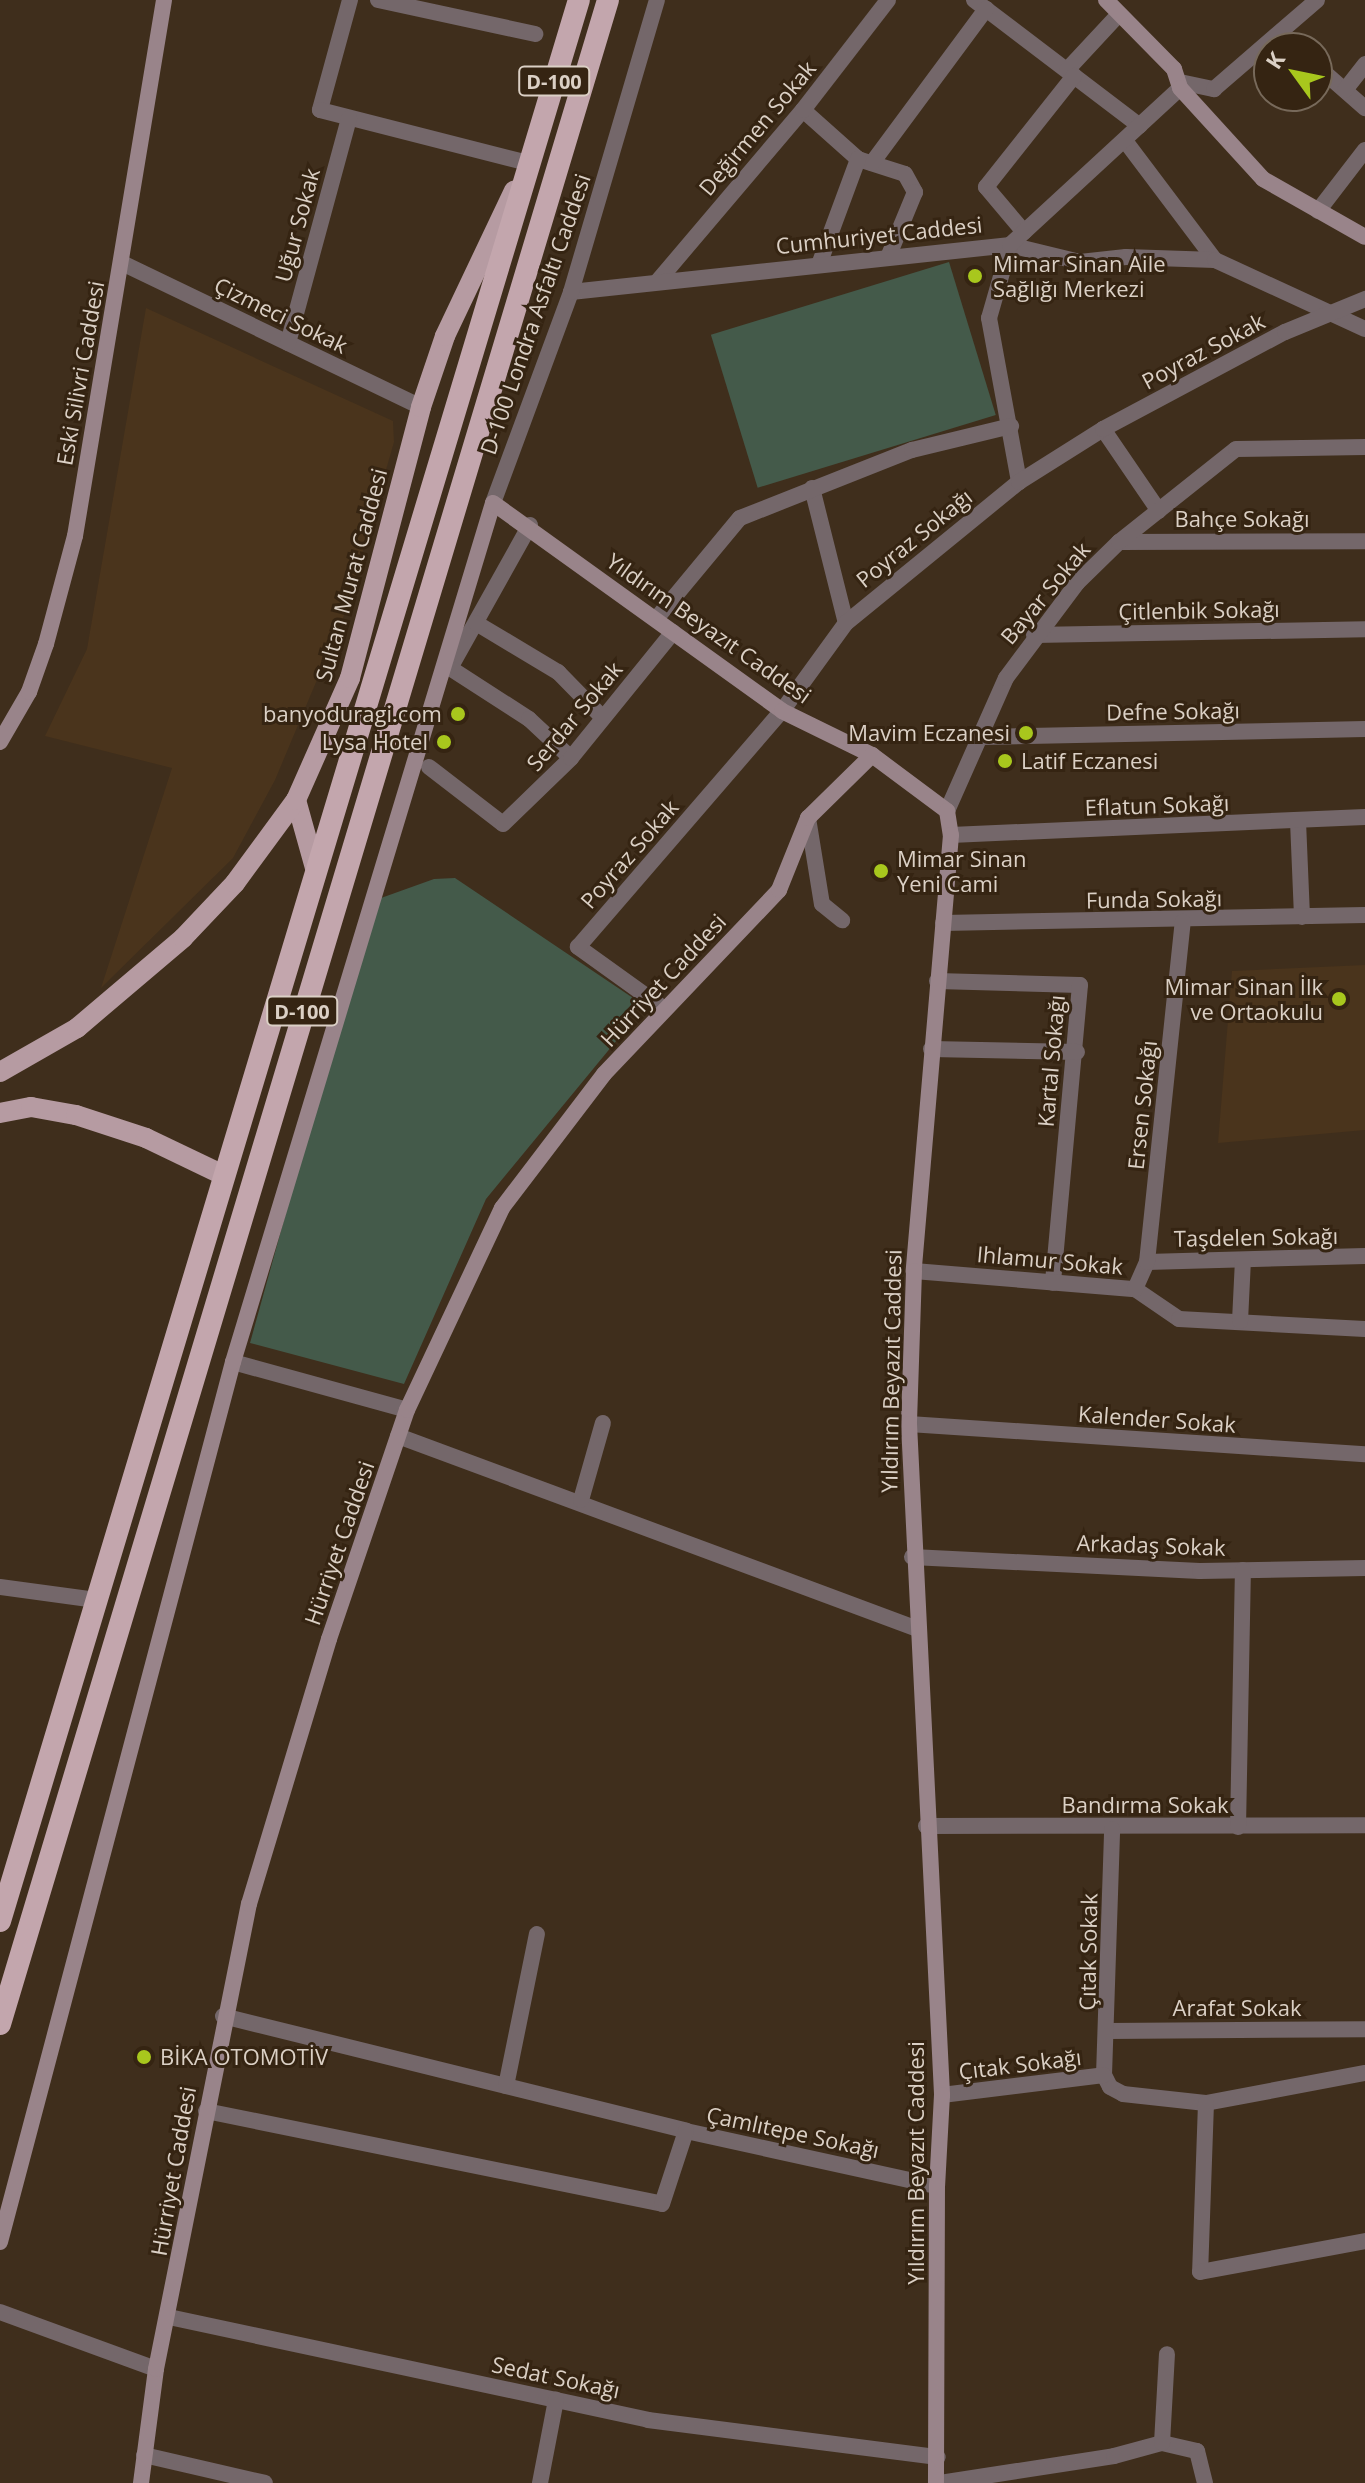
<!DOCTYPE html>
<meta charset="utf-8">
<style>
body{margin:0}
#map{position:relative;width:1365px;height:2483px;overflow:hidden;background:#3f2e1c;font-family:"Open Sans",sans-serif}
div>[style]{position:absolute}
.built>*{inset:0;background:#4a341c}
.green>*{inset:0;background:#445a4a;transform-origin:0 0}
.minor>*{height:16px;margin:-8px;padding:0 8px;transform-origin:8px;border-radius:8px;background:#74676a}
.secondary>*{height:16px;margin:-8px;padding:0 8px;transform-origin:8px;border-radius:8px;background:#99848a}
.primary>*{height:20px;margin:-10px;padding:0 10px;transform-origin:10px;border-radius:10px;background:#b69ba2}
.trunk>*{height:22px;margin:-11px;padding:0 11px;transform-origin:11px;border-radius:11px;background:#c3a6ad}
.dots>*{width:22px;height:22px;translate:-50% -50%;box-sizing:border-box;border:4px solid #352412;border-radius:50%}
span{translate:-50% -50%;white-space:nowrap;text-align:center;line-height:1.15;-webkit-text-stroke:6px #352412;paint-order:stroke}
.shield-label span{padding:2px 6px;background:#352412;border:2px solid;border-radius:6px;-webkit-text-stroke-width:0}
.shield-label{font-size:20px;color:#dbd0c5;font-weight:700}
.street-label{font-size:22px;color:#dbd0c5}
.poi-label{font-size:22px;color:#dbd0c5}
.left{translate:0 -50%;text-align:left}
.right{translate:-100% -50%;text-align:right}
.north{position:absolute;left:1253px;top:32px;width:80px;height:80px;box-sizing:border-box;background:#352412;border:2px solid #77695a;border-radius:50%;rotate:303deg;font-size:22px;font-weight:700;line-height:32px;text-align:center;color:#dbd0c5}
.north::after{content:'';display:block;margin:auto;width:28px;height:36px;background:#a8c71d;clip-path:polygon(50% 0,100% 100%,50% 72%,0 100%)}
</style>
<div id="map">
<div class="built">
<div style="clip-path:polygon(146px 308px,393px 421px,394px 442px,345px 613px,275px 780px,233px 858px,101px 988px,172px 768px,45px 736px,87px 649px)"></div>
<div style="clip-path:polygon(1365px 965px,1365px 1130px,1218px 1143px,1232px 971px)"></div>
</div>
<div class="green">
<div style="left:949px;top:262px;width:160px;height:249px;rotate:73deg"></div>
<div style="clip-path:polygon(455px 878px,636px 1000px,626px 1029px,486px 1199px,404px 1384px,250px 1343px,352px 974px,381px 898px,434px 879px)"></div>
</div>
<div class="minor">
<div style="left:350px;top:0;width:114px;rotate:105.3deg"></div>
<div style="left:320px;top:110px;width:215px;rotate:14.3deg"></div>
<div style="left:378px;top:0;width:161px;rotate:12.2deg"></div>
<div style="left:974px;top:0;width:208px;rotate:37.2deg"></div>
<div style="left:1282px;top:35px;width:19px;rotate:43deg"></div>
<div style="left:1317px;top:66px;width:64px;rotate:41.2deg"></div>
<div style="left:1067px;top:70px;width:76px;rotate:-47.1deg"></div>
<div style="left:1180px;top:82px;width:35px;rotate:12deg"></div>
<div style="left:1214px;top:89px;width:136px;rotate:-40.8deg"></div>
<div style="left:1345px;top:90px;width:33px;rotate:-52deg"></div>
<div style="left:803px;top:110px;width:74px;rotate:41.7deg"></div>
<div style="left:858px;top:159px;width:49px;rotate:17.7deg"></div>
<div style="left:905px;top:174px;width:21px;rotate:61deg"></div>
<div style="left:915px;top:192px;width:68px;rotate:112.4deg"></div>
<div style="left:1126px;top:142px;width:148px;rotate:53deg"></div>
<div style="left:872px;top:163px;width:192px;rotate:-53.5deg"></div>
<div style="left:1318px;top:211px;width:77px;rotate:-52.4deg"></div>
<div style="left:1024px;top:232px;width:59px;rotate:-130.2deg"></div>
<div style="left:986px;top:187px;width:142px;rotate:-51.6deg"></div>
<div style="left:1010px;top:245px;width:72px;rotate:13.7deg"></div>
<div style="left:1080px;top:262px;width:46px;rotate:-6.2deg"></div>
<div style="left:1126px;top:257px;width:89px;rotate:1.9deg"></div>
<div style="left:1215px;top:260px;width:165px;rotate:24.7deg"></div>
<div style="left:1010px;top:245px;width:76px;rotate:106deg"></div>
<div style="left:989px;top:318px;width:167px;rotate:79.6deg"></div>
<div style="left:820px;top:262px;width:110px;rotate:-69.7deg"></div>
<div style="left:122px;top:263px;width:332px;rotate:25.7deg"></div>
<div style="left:657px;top:282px;width:226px;rotate:-49.7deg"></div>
<div style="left:803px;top:110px;width:139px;rotate:-52.3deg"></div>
<div style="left:571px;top:292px;width:442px;rotate:-6.1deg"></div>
<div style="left:1010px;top:245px;width:231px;rotate:-42.7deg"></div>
<div style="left:288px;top:343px;width:233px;rotate:-74.8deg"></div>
<div style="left:1103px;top:429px;width:99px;rotate:55.7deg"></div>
<div style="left:812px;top:488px;width:139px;rotate:75.9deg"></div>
<div style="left:493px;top:503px;width:225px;rotate:-69.7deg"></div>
<div style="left:571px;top:292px;width:304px;rotate:-73.6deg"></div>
<div style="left:530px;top:525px;width:164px;rotate:119.2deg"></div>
<div style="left:450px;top:668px;width:94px;rotate:32.8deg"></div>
<div style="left:529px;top:719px;width:57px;rotate:42.9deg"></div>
<div style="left:1119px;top:542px;width:246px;rotate:-0.2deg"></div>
<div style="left:656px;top:619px;width:131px;rotate:-50.3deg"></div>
<div style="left:740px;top:518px;width:185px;rotate:-21.6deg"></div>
<div style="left:912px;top:450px;width:102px;rotate:-13.6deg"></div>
<div style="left:476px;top:623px;width:96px;rotate:30.9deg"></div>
<div style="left:558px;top:672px;width:64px;rotate:45.6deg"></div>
<div style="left:1034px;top:635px;width:331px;rotate:-1deg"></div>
<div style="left:981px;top:737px;width:384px;rotate:-1.2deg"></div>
<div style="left:429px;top:767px;width:93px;rotate:37.6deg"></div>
<div style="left:503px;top:824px;width:95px;rotate:-44.1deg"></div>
<div style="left:571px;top:758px;width:162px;rotate:-51deg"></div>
<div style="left:947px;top:811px;width:145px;rotate:-66.1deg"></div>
<div style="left:1006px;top:678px;width:119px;rotate:-53.2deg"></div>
<div style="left:1077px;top:583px;width:59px;rotate:-44.3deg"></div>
<div style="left:1119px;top:542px;width:149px;rotate:-38.5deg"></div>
<div style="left:1236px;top:449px;width:129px;rotate:-0.9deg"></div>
<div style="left:808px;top:818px;width:87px;rotate:80.8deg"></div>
<div style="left:822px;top:904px;width:26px;rotate:39deg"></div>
<div style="left:1298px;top:821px;width:96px;rotate:87.6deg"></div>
<div style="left:951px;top:835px;width:414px;rotate:-2.5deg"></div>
<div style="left:943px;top:923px;width:422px;rotate:-1.1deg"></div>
<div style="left:937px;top:981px;width:143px;rotate:1.6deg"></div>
<div style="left:1080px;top:985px;width:299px;rotate:95.2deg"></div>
<div style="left:663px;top:1008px;width:105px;rotate:-144.3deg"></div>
<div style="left:578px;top:947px;width:312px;rotate:-49.2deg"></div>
<div style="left:782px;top:711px;width:109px;rotate:-54deg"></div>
<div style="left:846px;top:623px;width:223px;rotate:-39.2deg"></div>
<div style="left:1019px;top:482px;width:99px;rotate:-32.2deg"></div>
<div style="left:1103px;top:429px;width:206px;rotate:-28.1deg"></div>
<div style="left:1285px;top:332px;width:87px;rotate:-22.4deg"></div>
<div style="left:931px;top:1049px;width:146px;rotate:1.2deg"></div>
<div style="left:1147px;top:1262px;width:218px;rotate:-1.6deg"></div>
<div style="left:914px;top:1271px;width:222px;rotate:4.7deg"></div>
<div style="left:1135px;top:1289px;width:53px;rotate:34.3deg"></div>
<div style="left:1179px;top:1319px;width:186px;rotate:3.1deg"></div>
<div style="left:1135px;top:1289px;width:30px;rotate:-66deg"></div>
<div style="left:1147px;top:1262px;width:342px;rotate:-84deg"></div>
<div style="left:1240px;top:1321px;width:61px;rotate:-87.2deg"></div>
<div style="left:233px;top:1362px;width:180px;rotate:15.4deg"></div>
<div style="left:909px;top:1424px;width:457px;rotate:3.8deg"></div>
<div style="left:398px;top:1436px;width:552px;rotate:20.37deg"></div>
<div style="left:581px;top:1500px;width:80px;rotate:-74.1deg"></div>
<div style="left:912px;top:1557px;width:288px;rotate:2.8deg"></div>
<div style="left:1200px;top:1571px;width:165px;rotate:-1deg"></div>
<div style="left:0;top:1587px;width:97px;rotate:7.7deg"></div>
<div style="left:926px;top:1826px;width:439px;rotate:-0.1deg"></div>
<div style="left:1238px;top:1827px;width:257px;rotate:-88.9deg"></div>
<div style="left:223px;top:2016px;width:477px;rotate:13.9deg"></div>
<div style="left:686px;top:2131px;width:257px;rotate:12.4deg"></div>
<div style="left:1108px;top:2031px;width:257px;rotate:-0.4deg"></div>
<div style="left:1104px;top:2075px;width:13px;rotate:63deg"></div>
<div style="left:1110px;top:2087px;width:15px;rotate:28deg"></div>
<div style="left:1123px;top:2094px;width:83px;rotate:6.2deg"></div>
<div style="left:1206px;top:2103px;width:162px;rotate:-10.7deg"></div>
<div style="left:1104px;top:2075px;width:246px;rotate:-88.1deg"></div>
<div style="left:506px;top:2086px;width:155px;rotate:-78.5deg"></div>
<div style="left:942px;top:2095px;width:163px;rotate:-7deg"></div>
<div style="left:1206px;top:2103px;width:169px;rotate:92deg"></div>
<div style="left:1200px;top:2272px;width:168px;rotate:-10.6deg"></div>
<div style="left:206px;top:2111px;width:465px;rotate:11.5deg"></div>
<div style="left:662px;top:2204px;width:77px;rotate:-71.8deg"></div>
<div style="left:0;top:2312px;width:166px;rotate:20.1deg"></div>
<div style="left:169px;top:2317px;width:490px;rotate:12.1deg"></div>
<div style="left:648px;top:2420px;width:292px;rotate:7.3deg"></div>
<div style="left:1162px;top:2443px;width:36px;rotate:13deg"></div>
<div style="left:1197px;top:2451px;width:33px;rotate:76deg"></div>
<div style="left:144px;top:2455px;width:124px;rotate:13deg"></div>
<div style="left:540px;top:2483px;width:85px;rotate:-79.1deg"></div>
<div style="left:940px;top:2483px;width:176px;rotate:-8.8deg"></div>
<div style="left:1114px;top:2456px;width:50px;rotate:-15.2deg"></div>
<div style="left:1162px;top:2443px;width:89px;rotate:-86.8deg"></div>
</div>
<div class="secondary">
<div style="left:1106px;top:0;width:97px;rotate:45.4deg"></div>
<div style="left:1174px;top:69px;width:20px;rotate:72deg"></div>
<div style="left:1180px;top:88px;width:123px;rotate:47.6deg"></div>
<div style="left:1263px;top:179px;width:117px;rotate:29.6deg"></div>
<div style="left:0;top:742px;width:58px;rotate:-59.9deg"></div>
<div style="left:29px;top:692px;width:51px;rotate:-70.5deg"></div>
<div style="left:46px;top:644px;width:112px;rotate:-75deg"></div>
<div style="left:75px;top:536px;width:543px;rotate:-80.57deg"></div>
<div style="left:0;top:2242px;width:910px;rotate:-75.17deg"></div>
<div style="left:233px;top:1362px;width:897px;rotate:-73.16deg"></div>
<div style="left:493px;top:503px;width:356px;rotate:35.7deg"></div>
<div style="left:782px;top:711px;width:100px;rotate:26.1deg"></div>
<div style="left:872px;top:755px;width:94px;rotate:36.7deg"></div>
<div style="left:947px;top:811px;width:24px;rotate:81deg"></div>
<div style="left:951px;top:835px;width:438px;rotate:94.9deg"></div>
<div style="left:914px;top:1271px;width:153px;rotate:91.9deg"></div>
<div style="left:909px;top:1424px;width:672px;rotate:87.18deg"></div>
<div style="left:942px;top:2095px;width:91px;rotate:93.1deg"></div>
<div style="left:937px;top:2186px;width:297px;rotate:90.2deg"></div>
<div style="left:141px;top:2483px;width:115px;rotate:-82.5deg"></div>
<div style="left:156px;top:2369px;width:474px;rotate:-78.7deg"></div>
<div style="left:249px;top:1904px;width:277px;rotate:-73.2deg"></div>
<div style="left:329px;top:1639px;width:242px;rotate:-71.2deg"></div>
<div style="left:407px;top:1410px;width:223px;rotate:-64.8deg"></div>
<div style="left:502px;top:1208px;width:168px;rotate:-52.7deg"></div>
<div style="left:604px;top:1074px;width:254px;rotate:-46.4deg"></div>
<div style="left:779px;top:890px;width:78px;rotate:-68.1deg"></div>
<div style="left:808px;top:818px;width:90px;rotate:-44.5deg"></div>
</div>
<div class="primary">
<div style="left:296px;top:800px;width:71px;rotate:74.4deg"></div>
<div style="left:0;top:1072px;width:89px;rotate:-29.7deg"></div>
<div style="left:77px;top:1028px;width:139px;rotate:-40.3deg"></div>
<div style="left:183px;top:938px;width:76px;rotate:-46.6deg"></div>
<div style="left:235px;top:883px;width:103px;rotate:-53.7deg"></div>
<div style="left:296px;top:800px;width:133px;rotate:-66.1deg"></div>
<div style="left:350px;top:678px;width:280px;rotate:-75.3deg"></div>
<div style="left:421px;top:407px;width:75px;rotate:-71.3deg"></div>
<div style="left:445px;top:336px;width:161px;rotate:-64.6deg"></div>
<div style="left:0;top:1113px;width:32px;rotate:-11deg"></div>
<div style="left:31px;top:1107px;width:46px;rotate:10.1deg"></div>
<div style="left:76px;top:1115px;width:74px;rotate:18.2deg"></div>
<div style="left:146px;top:1138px;width:83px;rotate:25.6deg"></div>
</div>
<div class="trunk">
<div style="left:0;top:1921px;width:2006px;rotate:-73.23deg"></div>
<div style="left:0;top:2024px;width:2113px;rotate:-73.28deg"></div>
</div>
<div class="dots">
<div style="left:975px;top:276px;background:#a8c71d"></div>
<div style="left:458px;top:714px;background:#a8c71d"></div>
<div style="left:1026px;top:733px;background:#a8c71d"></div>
<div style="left:444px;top:742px;background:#a8c71d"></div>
<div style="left:1005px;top:761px;background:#a8c71d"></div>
<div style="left:881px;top:871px;background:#a8c71d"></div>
<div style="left:1339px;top:999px;background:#a8c71d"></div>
<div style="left:144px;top:2057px;background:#a8c71d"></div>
</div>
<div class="shield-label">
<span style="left:554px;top:81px">D-100</span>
<span style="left:302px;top:1011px">D-100</span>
</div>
<div class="street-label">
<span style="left:757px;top:128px;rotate:-50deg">Değirmen Sokak</span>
<span style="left:297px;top:225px;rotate:-75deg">Uğur Sokak</span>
<span style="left:879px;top:235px;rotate:-6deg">Cumhuriyet Caddesi</span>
<span style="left:535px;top:314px;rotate:-71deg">D-100 Londra Asfaltı Caddesi</span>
<span style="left:281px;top:315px;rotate:26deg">Çizmeci Sokak</span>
<span style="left:1203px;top:351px;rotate:-28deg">Poyraz Sokak</span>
<span style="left:80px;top:373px;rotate:-80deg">Eski Silivri Caddesi</span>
<span style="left:1242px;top:519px">Bahçe Sokağı</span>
<span style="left:914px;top:538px;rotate:-39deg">Poyraz Sokağı</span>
<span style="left:351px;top:575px;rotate:-75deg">Sultan Murat Caddesi</span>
<span style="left:1045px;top:593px;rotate:-50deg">Bayar Sokak</span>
<span style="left:1199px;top:610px;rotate:-1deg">Çitlenbik Sokağı</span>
<span style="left:709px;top:628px;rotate:35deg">Yıldırım Beyazıt Caddesi</span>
<span style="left:1173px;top:711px;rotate:-1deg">Defne Sokağı</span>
<span style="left:574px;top:716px;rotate:-50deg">Serdar Sokak</span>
<span style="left:1157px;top:805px;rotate:-2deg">Eflatun Sokağı</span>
<span style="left:629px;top:854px;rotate:-49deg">Poyraz Sokak</span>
<span style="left:1154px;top:899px;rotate:-1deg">Funda Sokağı</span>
<span style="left:663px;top:980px;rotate:-47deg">Hürriyet Caddesi</span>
<span style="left:1051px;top:1061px;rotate:-85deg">Kartal Sokağı</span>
<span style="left:1142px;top:1105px;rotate:-84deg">Ersen Sokağı</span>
<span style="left:1256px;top:1237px;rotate:-1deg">Taşdelen Sokağı</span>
<span style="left:1050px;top:1260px;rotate:5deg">Ihlamur Sokak</span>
<span style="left:891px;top:1371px;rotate:-89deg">Yıldırım Beyazıt Caddesi</span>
<span style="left:1157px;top:1419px;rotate:4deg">Kalender Sokak</span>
<span style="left:339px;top:1543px;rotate:-71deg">Hürriyet Caddesi</span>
<span style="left:1151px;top:1545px;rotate:2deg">Arkadaş Sokak</span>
<span style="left:1145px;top:1805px">Bandırma Sokak</span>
<span style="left:1088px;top:1952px;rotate:-89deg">Çıtak Sokak</span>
<span style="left:1237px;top:2008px">Arafat Sokak</span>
<span style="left:1020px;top:2064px;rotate:-7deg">Çıtak Sokağı</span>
<span style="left:793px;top:2132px;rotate:12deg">Çamlıtepe Sokağı</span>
<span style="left:916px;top:2163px;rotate:-90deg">Yıldırım Beyazıt Caddesi</span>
<span style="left:173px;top:2171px;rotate:-80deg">Hürriyet Caddesi</span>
<span style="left:556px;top:2377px;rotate:12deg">Sedat Sokağı</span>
</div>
<div class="poi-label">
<span class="left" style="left:993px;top:276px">Mimar Sinan Aile<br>Sağlığı Merkezi</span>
<span class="right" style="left:442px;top:714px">banyoduragi.com</span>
<span class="right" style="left:1010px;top:733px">Mavim Eczanesi</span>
<span class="right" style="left:428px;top:742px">Lysa Hotel</span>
<span class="left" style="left:1021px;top:761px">Latif Eczanesi</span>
<span class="left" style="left:897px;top:871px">Mimar Sinan<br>Yeni Cami</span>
<span class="right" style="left:1323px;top:999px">Mimar Sinan İlk<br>ve Ortaokulu</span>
<span class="left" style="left:160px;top:2057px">BİKA OTOMOTİV</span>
</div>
<div class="north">K</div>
</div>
